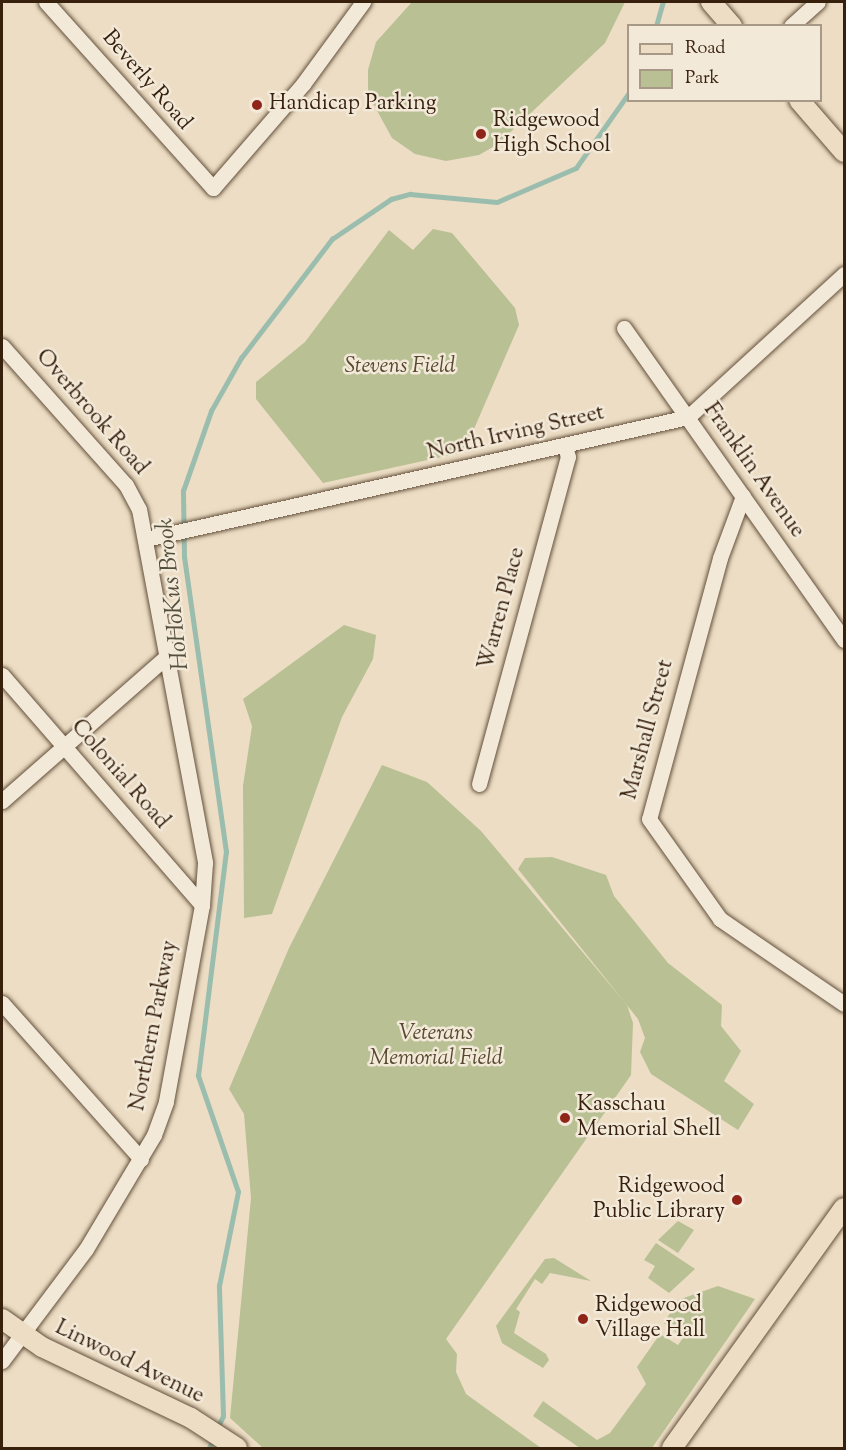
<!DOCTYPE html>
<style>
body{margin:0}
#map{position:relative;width:846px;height:1450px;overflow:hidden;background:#ecddc4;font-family:"Sorts Mill Goudy",serif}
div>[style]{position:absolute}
.green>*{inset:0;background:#b8c094}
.stream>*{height:4.5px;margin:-2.25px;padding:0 2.25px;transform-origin:2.25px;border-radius:2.25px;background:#9abdae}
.roads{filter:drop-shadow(0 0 2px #64503b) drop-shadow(0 0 2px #64503b)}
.minor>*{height:15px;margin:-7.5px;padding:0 7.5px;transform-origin:7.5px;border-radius:7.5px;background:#f3e9d9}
.major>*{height:20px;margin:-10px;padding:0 10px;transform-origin:10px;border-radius:10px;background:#ecddc4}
.dots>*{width:16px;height:16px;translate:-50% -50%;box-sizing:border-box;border:3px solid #f3e9d9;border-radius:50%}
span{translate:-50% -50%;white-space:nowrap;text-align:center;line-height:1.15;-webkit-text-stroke:5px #f3e9d9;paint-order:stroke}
.street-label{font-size:22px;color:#37210d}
.poi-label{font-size:22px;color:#37210d}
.left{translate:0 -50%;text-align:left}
.right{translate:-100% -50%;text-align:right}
.park-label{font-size:22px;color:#57492f;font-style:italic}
.water-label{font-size:24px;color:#55503d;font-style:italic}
.frame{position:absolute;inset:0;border:3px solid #37210d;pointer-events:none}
.legend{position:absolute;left:627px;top:24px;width:195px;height:78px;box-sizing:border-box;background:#f3e9d9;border:2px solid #a89987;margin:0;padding:8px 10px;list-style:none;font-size:18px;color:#37210d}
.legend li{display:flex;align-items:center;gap:12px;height:30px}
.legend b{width:30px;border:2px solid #a89987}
</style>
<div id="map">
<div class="green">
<div style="clip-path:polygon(412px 2px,625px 2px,605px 43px,498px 144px,479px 155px,446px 161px,415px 154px,392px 138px,368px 94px,368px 70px,376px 42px)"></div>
<div style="clip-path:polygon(433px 229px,452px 233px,515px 308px,519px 325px,464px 452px,323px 483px,256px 399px,256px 382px,305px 342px,389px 230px,413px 250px)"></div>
<div style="clip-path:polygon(344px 625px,376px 635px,373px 659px,342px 717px,272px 914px,244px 918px,243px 786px,252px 726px,243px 699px)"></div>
<div style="clip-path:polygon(382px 765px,427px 782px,481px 831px,627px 1005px,633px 1023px,631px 1075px,446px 1339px,457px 1354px,456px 1372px,466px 1394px,541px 1448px,263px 1448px,230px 1418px,251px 1198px,244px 1114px,229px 1089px,289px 948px)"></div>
<div style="clip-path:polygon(552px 857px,606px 875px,614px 896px,668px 963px,722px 1005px,721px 1026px,741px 1051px,724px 1081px,754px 1104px,738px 1130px,651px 1074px,640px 1052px,645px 1038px,638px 1019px,518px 869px,525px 858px)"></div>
<div style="clip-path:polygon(678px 1221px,694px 1230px,678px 1253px,658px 1240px)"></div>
<div style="clip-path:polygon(656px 1243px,695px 1269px,669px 1293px,648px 1278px,655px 1266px,644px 1260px)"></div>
<div style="clip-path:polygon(554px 1258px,591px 1281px,550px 1273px,542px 1284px,535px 1279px,516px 1309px,520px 1312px,514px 1333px,546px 1354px,549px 1360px,543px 1368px,502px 1343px,496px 1326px,545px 1259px)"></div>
<div style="clip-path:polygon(718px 1286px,755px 1299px,652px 1448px,580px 1448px,533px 1416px,543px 1401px,597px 1440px,610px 1433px,646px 1384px,637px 1367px,660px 1334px,678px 1345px,683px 1338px,664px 1323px,678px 1300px)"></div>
</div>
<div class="stream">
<div style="left:656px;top:26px;width:25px;rotate:-74deg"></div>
<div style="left:217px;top:1428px;width:13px;rotate:-63deg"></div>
<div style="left:223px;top:1416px;width:130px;rotate:-91.8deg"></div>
<div style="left:219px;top:1286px;width:96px;rotate:-78.6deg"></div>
<div style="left:238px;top:1192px;width:123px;rotate:-109deg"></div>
<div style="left:198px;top:1076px;width:226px;rotate:-82.9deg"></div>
<div style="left:226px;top:852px;width:298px;rotate:-98.1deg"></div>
<div style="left:184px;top:557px;width:66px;rotate:-90.9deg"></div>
<div style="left:183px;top:491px;width:85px;rotate:-70.7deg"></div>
<div style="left:211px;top:411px;width:61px;rotate:-60.5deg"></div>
<div style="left:241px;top:358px;width:150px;rotate:-52.6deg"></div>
<div style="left:332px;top:239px;width:71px;rotate:-34.1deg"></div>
<div style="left:391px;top:199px;width:20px;rotate:-15deg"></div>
<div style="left:410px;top:194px;width:87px;rotate:5.3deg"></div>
<div style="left:497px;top:202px;width:86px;rotate:-23.3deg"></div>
<div style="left:576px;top:168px;width:90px;rotate:-54.9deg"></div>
<div style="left:209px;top:1448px;width:10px;rotate:-66deg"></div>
</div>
<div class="roads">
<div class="minor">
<div style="left:46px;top:2px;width:250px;rotate:48.1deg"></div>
<div style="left:213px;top:188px;width:138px;rotate:-49.1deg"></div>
<div style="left:303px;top:84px;width:102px;rotate:-53.8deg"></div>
<div style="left:791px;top:26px;width:36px;rotate:-42deg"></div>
<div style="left:624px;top:328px;width:382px;rotate:54.8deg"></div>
<div style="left:2px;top:346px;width:186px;rotate:48.3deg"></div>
<div style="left:126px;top:485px;width:27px;rotate:62deg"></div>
<div style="left:139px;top:509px;width:360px;rotate:79.4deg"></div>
<div style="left:205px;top:863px;width:42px;rotate:94.1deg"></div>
<div style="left:202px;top:905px;width:200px;rotate:100.4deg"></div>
<div style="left:166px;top:1102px;width:35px;rotate:110deg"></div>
<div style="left:154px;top:1135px;width:133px;rotate:120.8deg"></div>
<div style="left:86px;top:1249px;width:140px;rotate:126.9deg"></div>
<div style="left:743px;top:496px;width:66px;rotate:110.4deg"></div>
<div style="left:720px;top:558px;width:270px;rotate:105.2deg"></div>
<div style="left:649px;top:819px;width:123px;rotate:54.6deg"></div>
<div style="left:720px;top:919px;width:150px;rotate:34.4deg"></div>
<div style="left:146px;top:539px;width:556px;rotate:-12.69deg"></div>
<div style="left:688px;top:417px;width:212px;rotate:-42.5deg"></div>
<div style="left:2px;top:675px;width:305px;rotate:49deg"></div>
<div style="left:479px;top:784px;width:339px;rotate:-74.8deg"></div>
<div style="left:568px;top:457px;width:11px;rotate:-105deg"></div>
<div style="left:2px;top:801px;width:221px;rotate:-41.3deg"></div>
<div style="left:2px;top:1003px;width:209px;rotate:48.3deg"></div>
</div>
<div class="major">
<div style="left:711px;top:2px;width:32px;rotate:49deg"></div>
<div style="left:799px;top:100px;width:69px;rotate:49.1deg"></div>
<div style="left:2px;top:1319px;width:49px;rotate:35deg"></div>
<div style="left:42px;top:1347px;width:165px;rotate:25.5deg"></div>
<div style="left:191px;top:1418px;width:55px;rotate:33.1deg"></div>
<div style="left:672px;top:1448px;width:295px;rotate:-54.4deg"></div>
</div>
</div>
<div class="dots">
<div style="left:257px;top:105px;background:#8f2418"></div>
<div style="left:481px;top:134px;background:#8f2418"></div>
<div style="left:565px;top:1118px;background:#8f2418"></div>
<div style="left:737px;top:1200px;background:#8f2418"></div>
<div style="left:583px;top:1319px;background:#8f2418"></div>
</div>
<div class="street-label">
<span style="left:146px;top:81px;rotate:49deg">Beverly Road</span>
<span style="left:91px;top:413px;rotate:49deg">Overbrook Road</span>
<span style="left:516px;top:434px;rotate:-13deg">North Irving Street</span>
<span style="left:753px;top:471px;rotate:55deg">Franklin Avenue</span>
<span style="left:503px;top:609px;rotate:-75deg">Warren Place</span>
<span style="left:649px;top:730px;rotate:-75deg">Marshall Street</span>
<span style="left:119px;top:775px;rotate:49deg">Colonial Road</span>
<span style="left:155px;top:1026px;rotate:-79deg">Northern Parkway</span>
<span style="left:129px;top:1363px;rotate:26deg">Linwood Avenue</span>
</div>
<div class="poi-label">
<span class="left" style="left:269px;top:105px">Handicap Parking</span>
<span class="left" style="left:493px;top:134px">Ridgewood<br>High School</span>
<span class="left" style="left:577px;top:1118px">Kasschau<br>Memorial Shell</span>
<span class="right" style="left:725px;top:1200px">Ridgewood<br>Public Library</span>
<span class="left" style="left:595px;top:1319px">Ridgewood<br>Village Hall</span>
</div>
<div class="park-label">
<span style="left:400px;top:368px">Stevens Field</span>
<span style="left:436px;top:1047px">Veterans<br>Memorial Field</span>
</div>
<div class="water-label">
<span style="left:174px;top:594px;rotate:-96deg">HoHoKus Brook</span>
</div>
<div class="frame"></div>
<ul class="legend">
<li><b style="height:8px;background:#ecddc4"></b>Road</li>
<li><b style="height:16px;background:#b8c094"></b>Park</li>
</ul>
</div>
